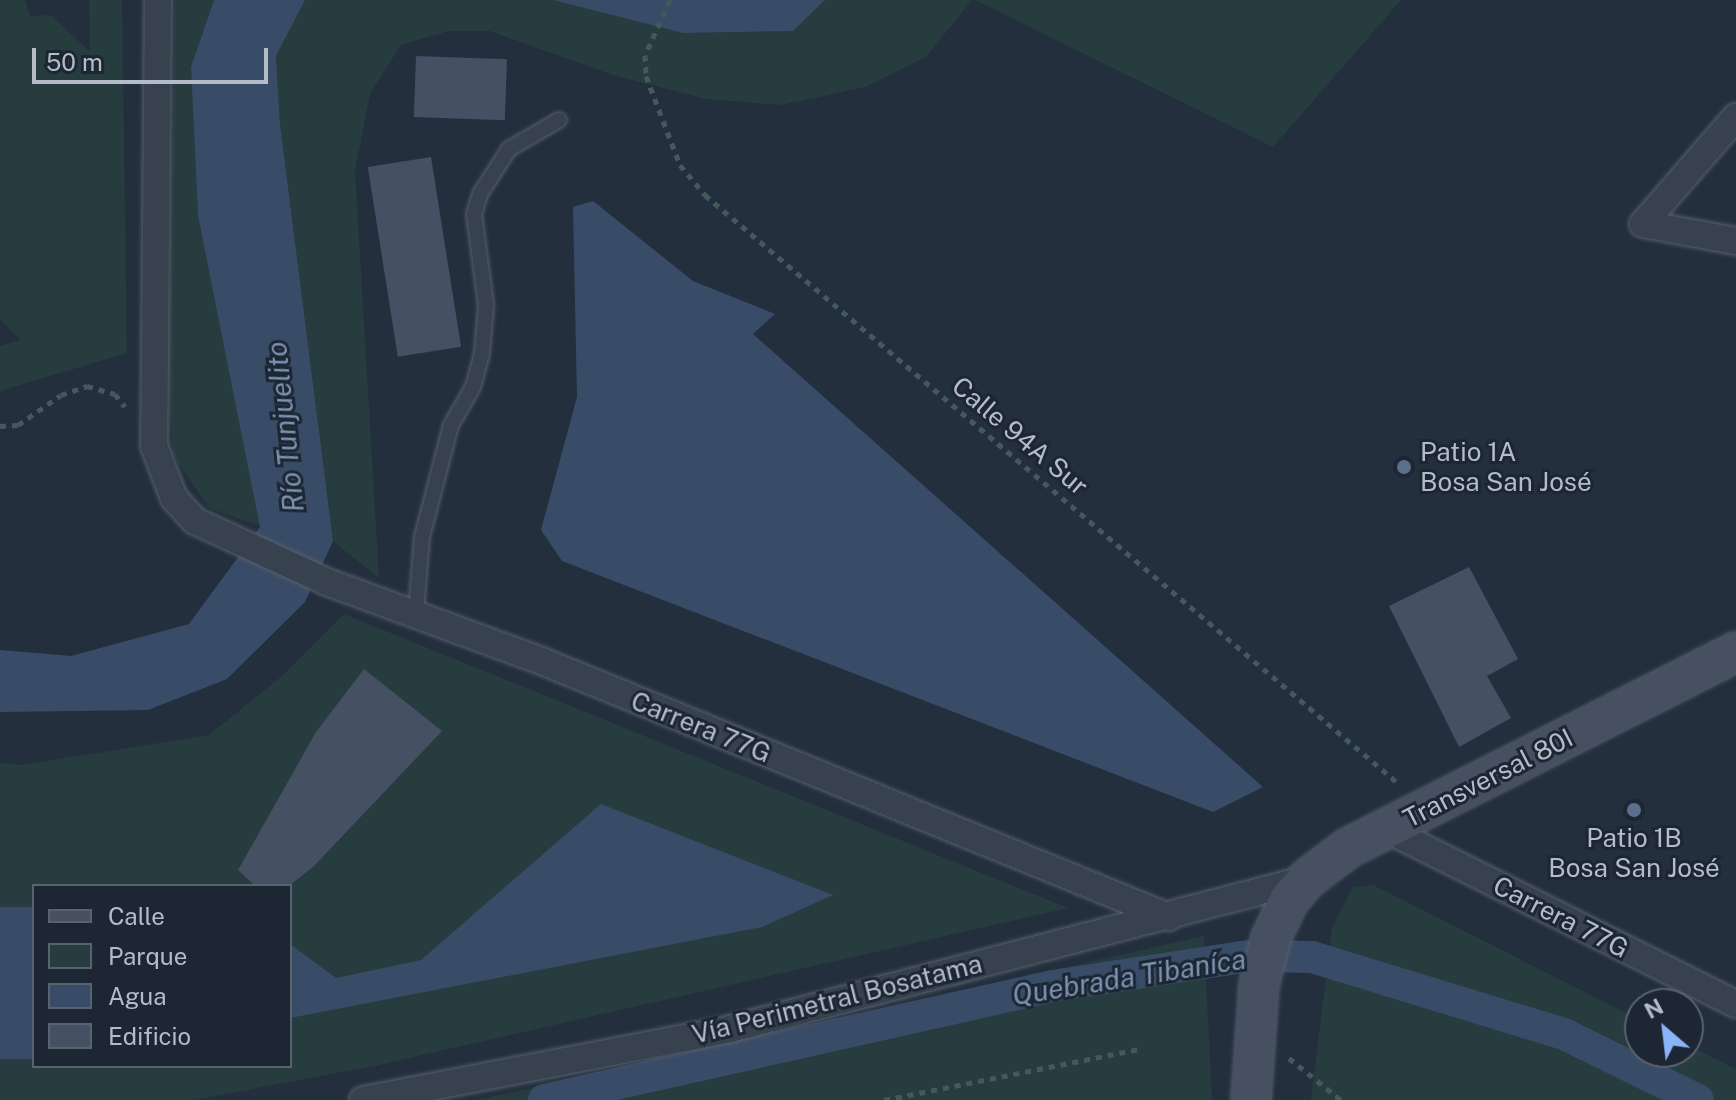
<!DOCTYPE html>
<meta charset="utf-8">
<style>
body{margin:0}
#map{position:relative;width:1736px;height:1100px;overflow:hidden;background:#242f3e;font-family:"Public Sans",sans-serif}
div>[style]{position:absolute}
.green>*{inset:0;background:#263c3f}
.water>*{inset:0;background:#394c67;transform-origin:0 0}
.canal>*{height:32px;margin:-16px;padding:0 16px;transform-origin:16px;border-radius:16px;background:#394c67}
.building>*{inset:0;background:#455162;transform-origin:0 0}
.path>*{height:5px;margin-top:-2.5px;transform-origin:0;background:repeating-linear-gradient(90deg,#44595c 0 6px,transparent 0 12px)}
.roads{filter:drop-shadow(0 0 2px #565f6c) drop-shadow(0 0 2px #565f6c)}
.service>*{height:14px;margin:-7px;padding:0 7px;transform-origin:7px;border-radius:7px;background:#38414e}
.minor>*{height:26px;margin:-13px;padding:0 13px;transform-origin:13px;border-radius:13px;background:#38414e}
.secondary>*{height:38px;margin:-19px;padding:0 19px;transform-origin:19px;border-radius:19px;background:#465061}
.dots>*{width:22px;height:22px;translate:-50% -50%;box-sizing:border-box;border:4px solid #1d2633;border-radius:50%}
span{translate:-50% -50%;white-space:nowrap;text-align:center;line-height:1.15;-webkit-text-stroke:6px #1d2633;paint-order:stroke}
.street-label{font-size:26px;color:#b4bcc9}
.poi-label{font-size:26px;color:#b4bcc9}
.left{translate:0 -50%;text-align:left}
.water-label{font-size:28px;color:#7c92b1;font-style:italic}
.legend{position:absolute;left:32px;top:884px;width:260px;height:184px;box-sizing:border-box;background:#1d2633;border:2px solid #59626f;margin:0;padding:10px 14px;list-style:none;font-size:24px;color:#b4bcc9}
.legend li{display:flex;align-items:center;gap:16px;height:40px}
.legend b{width:40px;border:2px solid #59626f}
.north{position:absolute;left:1624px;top:988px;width:80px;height:80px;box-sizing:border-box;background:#1d2633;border:2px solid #59626f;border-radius:50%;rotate:332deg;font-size:22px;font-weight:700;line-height:32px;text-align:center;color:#b4bcc9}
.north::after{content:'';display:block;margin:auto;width:28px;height:36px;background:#8ab4f8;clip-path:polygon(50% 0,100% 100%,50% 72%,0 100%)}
.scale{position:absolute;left:32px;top:48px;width:236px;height:36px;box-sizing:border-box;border:4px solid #b4bcc9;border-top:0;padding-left:10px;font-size:24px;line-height:28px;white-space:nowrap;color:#b4bcc9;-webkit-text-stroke:6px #1d2633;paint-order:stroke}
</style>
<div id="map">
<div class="green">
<div style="clip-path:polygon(0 0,25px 0,30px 16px,51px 15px,90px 52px,89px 0,122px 0,127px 353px,0 391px,0 346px,20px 340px,0 319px)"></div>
<div style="clip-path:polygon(175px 0,214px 0,191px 67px,198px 216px,260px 526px,209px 508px,173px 455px,168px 374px)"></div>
<div style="clip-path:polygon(305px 0,553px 0,683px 33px,792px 31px,825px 0,972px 0,927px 56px,865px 87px,781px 105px,706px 99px,613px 75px,490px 31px,449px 31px,401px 45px,370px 94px,355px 171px,379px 578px,333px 541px,280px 124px,276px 56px)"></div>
<div style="clip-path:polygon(975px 0,1401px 0,1273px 147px)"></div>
<div style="clip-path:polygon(evenodd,344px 614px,1068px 908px,374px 1066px,193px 1100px,0 1100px,0 763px,22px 765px,209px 735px,282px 676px,344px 614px,34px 886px,290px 886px,290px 1066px,34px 1066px,34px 886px)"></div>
<div style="clip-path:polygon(1373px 885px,1640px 1020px,1640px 1052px,1688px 1052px,1688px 1045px,1736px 1069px,1736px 1100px,1311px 1100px,1332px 928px,1353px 887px)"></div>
<div style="clip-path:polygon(1204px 936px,1212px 1100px,477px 1100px)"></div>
</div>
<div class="water">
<div style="clip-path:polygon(214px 0,305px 0,276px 56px,280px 124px,333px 541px,305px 602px,227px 679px,148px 710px,0 712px,0 650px,71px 656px,189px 624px,260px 527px,198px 216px,191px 67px)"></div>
<div style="clip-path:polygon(553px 0,825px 0,793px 31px,683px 33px)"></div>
<div style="clip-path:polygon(593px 201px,693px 281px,775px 314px,753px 334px,1263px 787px,1213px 812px,562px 561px,541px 530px,577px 397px,573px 207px)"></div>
<div style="clip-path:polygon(601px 804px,833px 895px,762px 927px,290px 1018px,290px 944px,336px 978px,421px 960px)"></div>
<div style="left:34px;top:907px;width:152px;height:34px;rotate:90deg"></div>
</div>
<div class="canal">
<div style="left:544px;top:1100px;width:522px;rotate:-12.62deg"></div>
<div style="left:1053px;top:986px;width:199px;rotate:-8.7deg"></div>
<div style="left:1250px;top:956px;width:62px;rotate:0.9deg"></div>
<div style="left:1312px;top:957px;width:264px;rotate:17deg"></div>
<div style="left:1564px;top:1034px;width:149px;rotate:26.2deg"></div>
</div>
<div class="building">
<div style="left:416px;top:56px;width:91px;height:61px;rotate:2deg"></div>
<div style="left:431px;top:157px;width:192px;height:64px;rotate:81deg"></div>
<div style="clip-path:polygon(1469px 567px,1518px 659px,1487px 676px,1511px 718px,1459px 747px,1389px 606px)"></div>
<div style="clip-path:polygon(364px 669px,442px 731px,314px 866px,289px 886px,255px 886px,238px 870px,316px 732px)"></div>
</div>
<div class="path">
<div style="left:670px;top:0;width:60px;rotate:114.4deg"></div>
<div style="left:645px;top:55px;width:21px;rotate:87deg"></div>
<div style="left:646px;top:76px;width:95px;rotate:69.1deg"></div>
<div style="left:680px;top:165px;width:39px;rotate:50deg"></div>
<div style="left:705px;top:195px;width:910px;rotate:40.32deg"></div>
<div style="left:0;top:426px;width:18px;rotate:-3deg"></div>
<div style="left:18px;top:425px;width:52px;rotate:-34.9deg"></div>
<div style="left:61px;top:395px;width:28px;rotate:-19deg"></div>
<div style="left:87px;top:386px;width:29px;rotate:16deg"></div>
<div style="left:115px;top:394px;width:16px;rotate:52deg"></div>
<div style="left:1289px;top:1058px;width:67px;rotate:38.9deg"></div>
<div style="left:884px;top:1100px;width:261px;rotate:-11.3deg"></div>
</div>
<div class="roads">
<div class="service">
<div style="left:416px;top:613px;width:76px;rotate:-85.5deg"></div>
<div style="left:422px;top:537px;width:116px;rotate:-75.5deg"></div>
<div style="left:451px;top:425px;width:44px;rotate:-59.9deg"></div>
<div style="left:473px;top:387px;width:35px;rotate:-75deg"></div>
<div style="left:482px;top:353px;width:48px;rotate:-85.2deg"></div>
<div style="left:486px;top:305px;width:92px;rotate:-97.5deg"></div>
<div style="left:474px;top:214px;width:21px;rotate:-73deg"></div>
<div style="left:480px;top:194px;width:54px;rotate:-57.2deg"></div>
<div style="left:509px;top:149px;width:58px;rotate:-30.1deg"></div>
</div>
<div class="minor">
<div style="left:158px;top:0;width:446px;rotate:90.5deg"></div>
<div style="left:154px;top:446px;width:56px;rotate:69deg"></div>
<div style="left:174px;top:498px;width:31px;rotate:48deg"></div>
<div style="left:195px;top:521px;width:145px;rotate:24.8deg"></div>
<div style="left:327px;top:582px;width:231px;rotate:20.2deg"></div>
<div style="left:544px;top:662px;width:675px;rotate:22.2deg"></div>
<div style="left:1643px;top:224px;width:142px;rotate:-49deg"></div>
<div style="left:1643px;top:224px;width:95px;rotate:10.4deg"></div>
<div style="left:1386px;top:829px;width:391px;rotate:26.6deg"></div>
<div style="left:363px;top:1100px;width:374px;rotate:-10.9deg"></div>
<div style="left:730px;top:1029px;width:596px;rotate:-14.57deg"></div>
</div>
<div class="secondary">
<div style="left:1251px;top:1100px;width:115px;rotate:-86deg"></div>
<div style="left:1259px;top:985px;width:49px;rotate:-75.7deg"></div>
<div style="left:1271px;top:938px;width:42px;rotate:-64.7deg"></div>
<div style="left:1289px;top:900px;width:28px;rotate:-49deg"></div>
<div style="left:1307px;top:879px;width:51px;rotate:-37.1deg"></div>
<div style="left:1348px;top:848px;width:435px;rotate:-26.8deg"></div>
</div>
</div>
<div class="dots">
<div style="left:1404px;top:467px;background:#5c6f8a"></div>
<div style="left:1634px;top:810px;background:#5c6f8a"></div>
</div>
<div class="street-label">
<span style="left:1020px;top:436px;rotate:40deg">Calle 94A Sur</span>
<span style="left:701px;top:727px;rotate:22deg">Carrera 77G</span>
<span style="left:1488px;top:778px;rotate:-27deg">Transversal 80I</span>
<span style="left:1561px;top:917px;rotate:27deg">Carrera 77G</span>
<span style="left:837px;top:999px;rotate:-14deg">Vía Perimetral Bosatama</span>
</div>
<div class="poi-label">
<span class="left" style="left:1420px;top:467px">Patio 1A<br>Bosa San José</span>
<span style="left:1634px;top:853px">Patio 1B<br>Bosa San José</span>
</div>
<div class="water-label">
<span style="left:285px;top:427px;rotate:-96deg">Río Tunjuelito</span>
<span style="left:1129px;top:977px;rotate:-9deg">Quebrada Tibaníca</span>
</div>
<ul class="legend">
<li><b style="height:10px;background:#465061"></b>Calle</li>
<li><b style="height:22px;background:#263c3f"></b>Parque</li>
<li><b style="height:22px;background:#394c67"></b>Agua</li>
<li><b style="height:22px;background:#455162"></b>Edificio</li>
</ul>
<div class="north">N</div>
<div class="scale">50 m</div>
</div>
